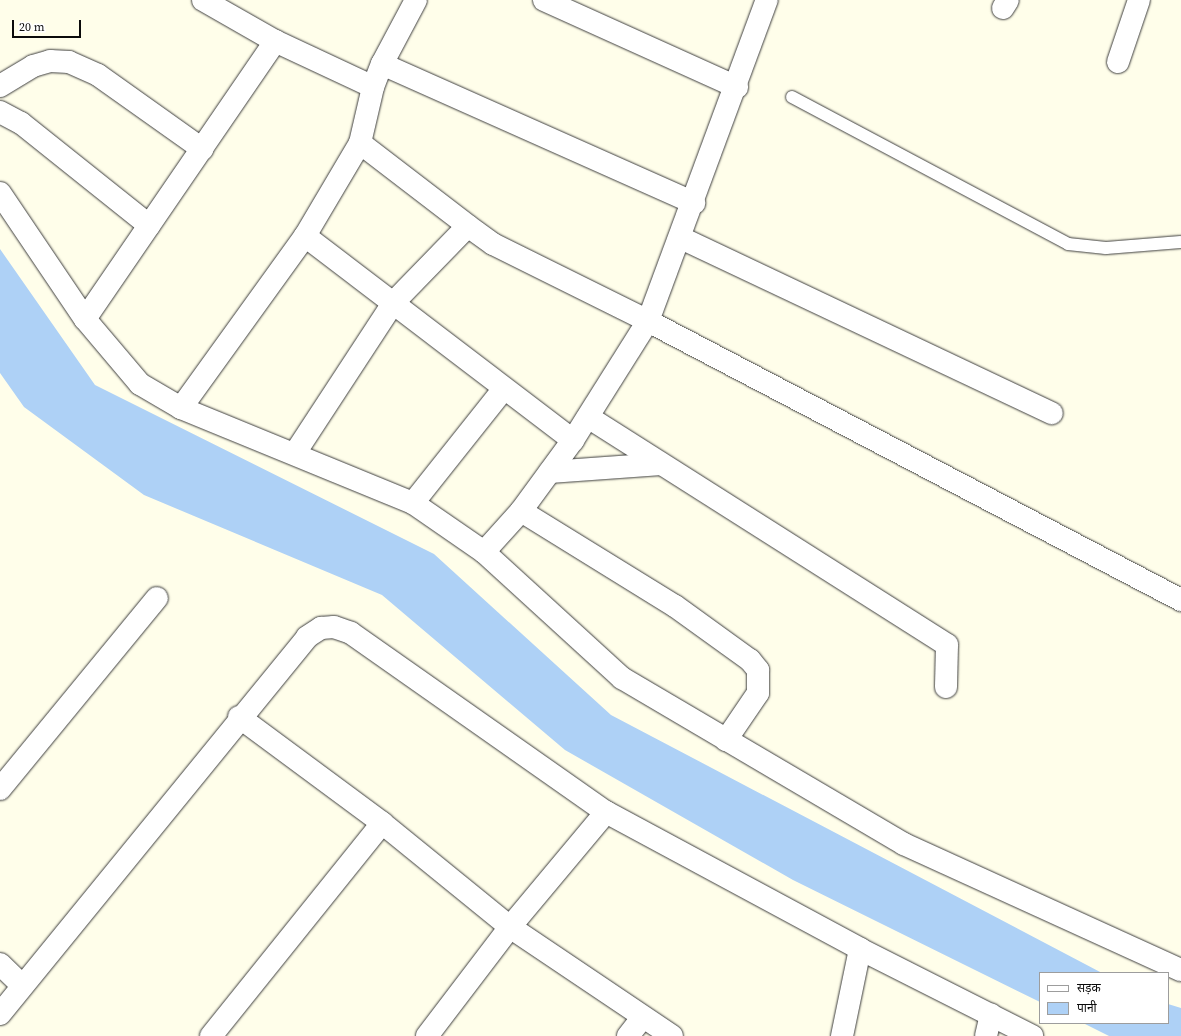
<!DOCTYPE html>
<meta charset="utf-8">
<style>
body{margin:0}
#map{position:relative;width:1181px;height:1036px;overflow:hidden;background:#fffeea;font-family:"Source Serif 4","Noto Sans Devanagari",serif}
div>[style]{position:absolute}
.water>*{inset:0;background:#aed1f6}
.roads{filter:drop-shadow(0 0 1px #3e3e3e) drop-shadow(0 0 1px #3e3e3e)}
.lane>*{height:12px;margin:-6px;padding:0 6px;transform-origin:6px;border-radius:6px;background:#fff}
.street>*{height:22px;margin:-11px;padding:0 11px;transform-origin:11px;border-radius:11px;background:#fff}
span{translate:-50% -50%;white-space:nowrap;text-align:center;line-height:1.15;-webkit-text-stroke:4px #fff;paint-order:stroke}
.legend{position:absolute;left:1039px;top:972px;width:130px;height:52px;box-sizing:border-box;background:#fff;border:1px solid #9d9d9d;margin:0;padding:5px 7px;list-style:none;font-size:12px;color:#0b0b0b}
.legend li{display:flex;align-items:center;gap:8px;height:20px}
.legend b{width:20px;border:1px solid #9d9d9d}
.scale{position:absolute;left:12px;top:20px;width:69px;height:18px;box-sizing:border-box;border:2px solid #0b0b0b;border-top:0;padding-left:5px;font-size:12px;line-height:14px;white-space:nowrap;color:#0b0b0b;-webkit-text-stroke:3px #fff;paint-order:stroke}
</style>
<div id="map">
<div class="water">
<div style="clip-path:polygon(0 249px,95px 385px,434px 554px,611px 715px,1102px 973px,1040px 973px,1040px 1002px,793px 880px,565px 750px,382px 595px,144px 495px,24px 407px,0 373px)"></div>
<div style="clip-path:polygon(1168px 1004px,1181px 1008px,1181px 1036px,1109px 1036px,1083px 1023px,1168px 1023px)"></div>
</div>
<div class="roads">
<div class="lane">
<div style="left:792px;top:97px;width:313px;rotate:28deg"></div>
<div style="left:1068px;top:244px;width:38px;rotate:6deg"></div>
<div style="left:1106px;top:248px;width:75px;rotate:-4.6deg"></div>
</div>
<div class="street">
<div style="left:203px;top:0;width:83px;rotate:29.7deg"></div>
<div style="left:275px;top:41px;width:108px;rotate:25.1deg"></div>
<div style="left:373px;top:87px;width:25px;rotate:-69deg"></div>
<div style="left:382px;top:64px;width:72px;rotate:-62deg"></div>
<div style="left:544px;top:0;width:212px;rotate:24.3deg"></div>
<div style="left:1003px;top:8px;width:9px;rotate:-58deg"></div>
<div style="left:1118px;top:62px;width:65px;rotate:-71.3deg"></div>
<div style="left:382px;top:64px;width:342px;rotate:24deg"></div>
<div style="left:0;top:86px;width:39px;rotate:-31deg"></div>
<div style="left:33px;top:66px;width:18px;rotate:-16deg"></div>
<div style="left:50px;top:61px;width:19px;rotate:3deg"></div>
<div style="left:69px;top:62px;width:32px;rotate:24deg"></div>
<div style="left:98px;top:75px;width:128px;rotate:35.4deg"></div>
<div style="left:0;top:112px;width:24px;rotate:28deg"></div>
<div style="left:21px;top:123px;width:164px;rotate:38.6deg"></div>
<div style="left:360px;top:143px;width:136px;rotate:37.5deg"></div>
<div style="left:0;top:193px;width:152px;rotate:56deg"></div>
<div style="left:85px;top:319px;width:85px;rotate:49.8deg"></div>
<div style="left:140px;top:384px;width:48px;rotate:30.3deg"></div>
<div style="left:181px;top:408px;width:251px;rotate:22.3deg"></div>
<div style="left:413px;top:503px;width:86px;rotate:34.6deg"></div>
<div style="left:484px;top:552px;width:187px;rotate:42.4deg"></div>
<div style="left:622px;top:678px;width:327px;rotate:30.5deg"></div>
<div style="left:904px;top:844px;width:304px;rotate:24.5deg"></div>
<div style="left:305px;top:236px;width:337px;rotate:37.3deg"></div>
<div style="left:681px;top:238px;width:410px;rotate:25.3deg"></div>
<div style="left:85px;top:319px;width:337px;rotate:-55.6deg"></div>
<div style="left:181px;top:408px;width:212px;rotate:-54.2deg"></div>
<div style="left:305px;top:236px;width:108px;rotate:-59.4deg"></div>
<div style="left:360px;top:143px;width:57px;rotate:-76.9deg"></div>
<div style="left:588px;top:417px;width:425px;rotate:32.4deg"></div>
<div style="left:947px;top:645px;width:42px;rotate:91.4deg"></div>
<div style="left:295px;top:453px;width:179px;rotate:-56.8deg"></div>
<div style="left:393px;top:303px;width:107px;rotate:-45.8deg"></div>
<div style="left:468px;top:226px;width:31px;rotate:36deg"></div>
<div style="left:493px;top:244px;width:173px;rotate:26.4deg"></div>
<div style="left:648px;top:321px;width:602px;rotate:27.63deg"></div>
<div style="left:550px;top:472px;width:111px;rotate:-4.1deg"></div>
<div style="left:413px;top:503px;width:144px;rotate:-51.5deg"></div>
<div style="left:521px;top:511px;width:181px;rotate:31.7deg"></div>
<div style="left:675px;top:606px;width:92px;rotate:35.8deg"></div>
<div style="left:750px;top:660px;width:13px;rotate:51deg"></div>
<div style="left:758px;top:670px;width:23px;rotate:90deg"></div>
<div style="left:758px;top:693px;width:57px;rotate:124.2deg"></div>
<div style="left:484px;top:552px;width:55px;rotate:-47.9deg"></div>
<div style="left:521px;top:511px;width:88px;rotate:-53.8deg"></div>
<div style="left:573px;top:440px;width:141px;rotate:-57.8deg"></div>
<div style="left:648px;top:321px;width:342px;rotate:-69.7deg"></div>
<div style="left:239px;top:717px;width:178px;rotate:36.5deg"></div>
<div style="left:382px;top:823px;width:165px;rotate:39.1deg"></div>
<div style="left:510px;top:927px;width:195px;rotate:33.9deg"></div>
<div style="left:0;top:789px;width:247px;rotate:-50.6deg"></div>
<div style="left:0;top:964px;width:30px;rotate:44deg"></div>
<div style="left:0;top:1014px;width:486px;rotate:-50.8deg"></div>
<div style="left:307px;top:637px;width:17px;rotate:-33deg"></div>
<div style="left:321px;top:628px;width:13px;rotate:-4deg"></div>
<div style="left:334px;top:627px;width:18px;rotate:19deg"></div>
<div style="left:351px;top:633px;width:312px;rotate:35.1deg"></div>
<div style="left:606px;top:812px;width:289px;rotate:28.3deg"></div>
<div style="left:860px;top:949px;width:193px;rotate:26.8deg"></div>
<div style="left:211px;top:1036px;width:273px;rotate:-51.2deg"></div>
<div style="left:427px;top:1036px;width:137px;rotate:-52.7deg"></div>
<div style="left:510px;top:927px;width:150px;rotate:-50.1deg"></div>
<div style="left:628px;top:1036px;width:23px;rotate:-52deg"></div>
<div style="left:842px;top:1036px;width:89px;rotate:-78.3deg"></div>
<div style="left:986px;top:1036px;width:22px;rotate:-77deg"></div>
</div>
</div>
<ul class="legend">
<li><b style="height:5px;background:#fff"></b>सड़क</li>
<li><b style="height:11px;background:#aed1f6"></b>पानी</li>
</ul>
<div class="scale">20 m</div>
</div>
